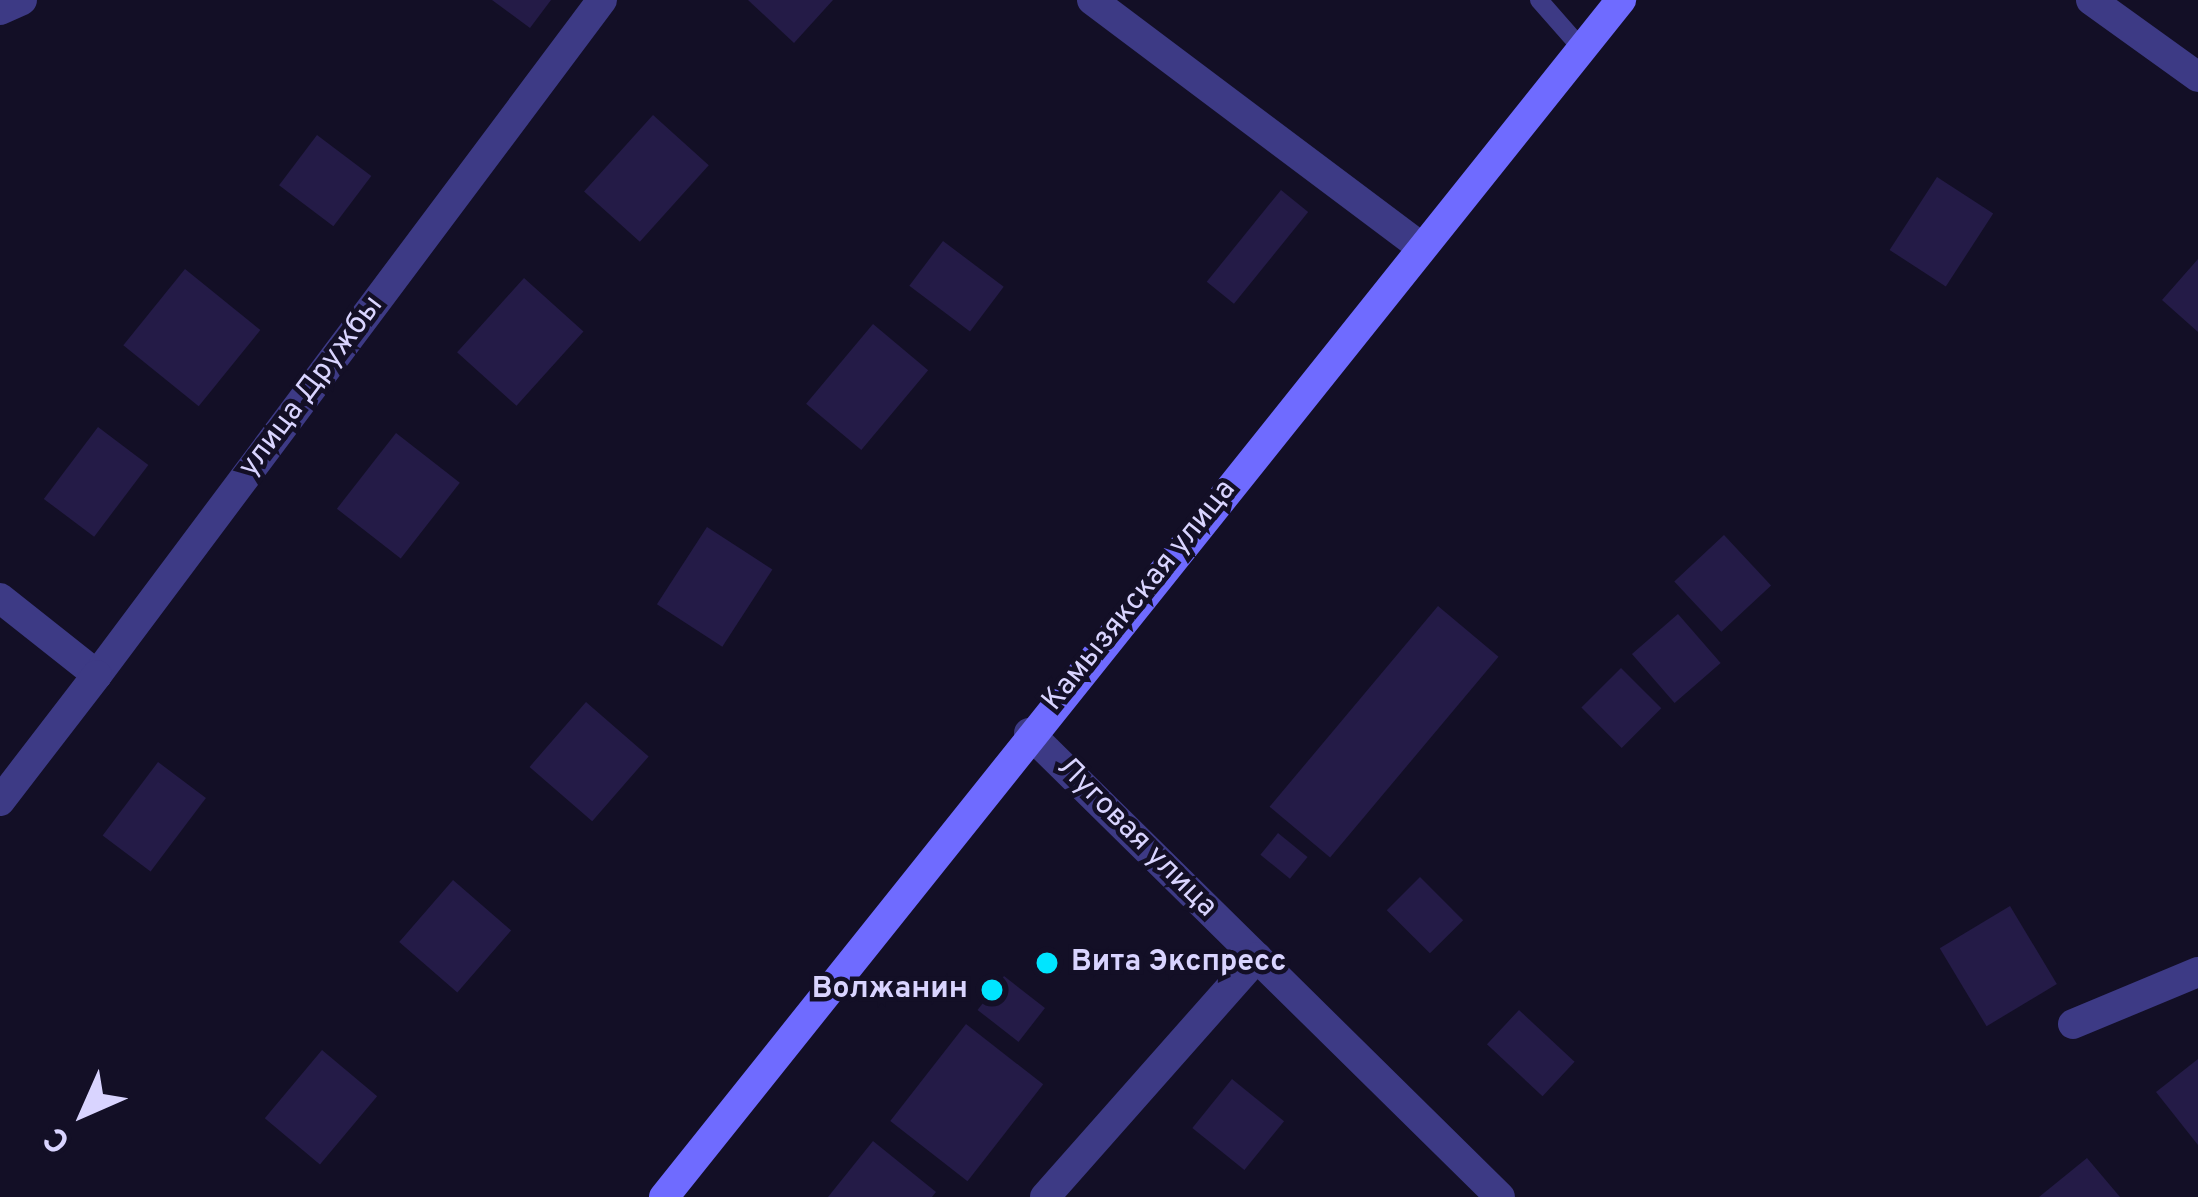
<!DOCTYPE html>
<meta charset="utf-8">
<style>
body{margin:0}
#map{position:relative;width:2198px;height:1197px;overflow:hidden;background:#130f26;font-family:Overpass,sans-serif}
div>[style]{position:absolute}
.building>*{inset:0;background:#241b47;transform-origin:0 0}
.service>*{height:18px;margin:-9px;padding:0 9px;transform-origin:9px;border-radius:9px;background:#3d3a85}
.minor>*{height:30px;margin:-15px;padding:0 15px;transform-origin:15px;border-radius:15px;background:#3d3a85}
.tertiary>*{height:30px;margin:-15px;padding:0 15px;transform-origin:15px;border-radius:15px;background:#3d3a85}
.secondary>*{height:30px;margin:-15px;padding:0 15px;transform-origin:15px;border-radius:15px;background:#6f6bff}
.dots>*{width:33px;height:33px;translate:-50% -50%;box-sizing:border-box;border:6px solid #130f26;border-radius:50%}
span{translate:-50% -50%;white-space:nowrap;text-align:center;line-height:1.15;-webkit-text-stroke:9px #130f26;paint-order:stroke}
.street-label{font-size:30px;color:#d9d4ff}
.poi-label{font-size:30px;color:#d9d4ff;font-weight:700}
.left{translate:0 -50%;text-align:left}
.right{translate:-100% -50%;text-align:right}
.north{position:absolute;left:24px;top:1053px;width:120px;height:120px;-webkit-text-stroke:9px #130f26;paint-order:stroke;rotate:225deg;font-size:33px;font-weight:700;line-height:48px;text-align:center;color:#d9d4ff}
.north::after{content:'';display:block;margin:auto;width:42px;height:54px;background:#d9d4ff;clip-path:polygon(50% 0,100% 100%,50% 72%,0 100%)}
</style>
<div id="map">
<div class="building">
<div style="clip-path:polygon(492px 0,551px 0,530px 28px)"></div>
<div style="clip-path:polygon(748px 0,833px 0,794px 43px)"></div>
<div style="left:653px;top:115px;width:75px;height:103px;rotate:42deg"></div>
<div style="left:317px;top:135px;width:68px;height:63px;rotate:37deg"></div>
<div style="left:1937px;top:177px;width:67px;height:87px;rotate:33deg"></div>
<div style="left:1281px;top:190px;width:35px;height:118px;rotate:39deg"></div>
<div style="left:943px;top:241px;width:76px;height:56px;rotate:37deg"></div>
<div style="clip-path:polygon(2198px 259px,2198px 332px,2162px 300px)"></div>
<div style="left:185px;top:269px;width:97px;height:98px;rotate:39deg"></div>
<div style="left:524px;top:278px;width:80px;height:100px;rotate:42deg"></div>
<div style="left:873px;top:324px;width:72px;height:104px;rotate:40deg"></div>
<div style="left:98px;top:427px;width:63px;height:90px;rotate:37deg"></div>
<div style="left:396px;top:433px;width:81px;height:96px;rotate:38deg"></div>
<div style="left:707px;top:527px;width:78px;height:92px;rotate:33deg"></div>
<div style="left:1724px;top:535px;width:69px;height:68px;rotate:47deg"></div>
<div style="left:1438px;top:606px;width:79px;height:262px;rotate:40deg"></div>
<div style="left:1678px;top:614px;width:65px;height:61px;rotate:49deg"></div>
<div style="left:1621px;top:668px;width:57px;height:56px;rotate:45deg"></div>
<div style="left:586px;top:702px;width:83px;height:86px;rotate:41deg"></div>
<div style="left:158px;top:762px;width:60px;height:92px;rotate:37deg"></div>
<div style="left:1278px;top:833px;width:38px;height:28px;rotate:39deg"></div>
<div style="left:1420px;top:877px;width:61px;height:47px;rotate:45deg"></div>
<div style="left:453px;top:880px;width:77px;height:82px;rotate:41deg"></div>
<div style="left:2010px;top:906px;width:91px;height:82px;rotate:59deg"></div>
<div style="left:1004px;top:976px;width:52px;height:43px;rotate:38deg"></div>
<div style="left:1519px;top:1010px;width:76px;height:47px;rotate:43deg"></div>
<div style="left:966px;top:1024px;width:98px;height:123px;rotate:38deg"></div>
<div style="left:322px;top:1050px;width:72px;height:89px;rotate:40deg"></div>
<div style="clip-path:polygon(2198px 1059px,2198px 1145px,2156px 1092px)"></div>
<div style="left:1232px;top:1079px;width:67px;height:63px;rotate:39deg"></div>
<div style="clip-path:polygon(873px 1141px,936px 1192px,932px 1197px,828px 1197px)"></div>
<div style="clip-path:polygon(2087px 1158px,2120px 1197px,2039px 1197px)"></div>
</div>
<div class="service">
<div style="left:1539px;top:0;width:65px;rotate:48.7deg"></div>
</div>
<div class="minor">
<div style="left:1092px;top:0;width:411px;rotate:36.9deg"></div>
<div style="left:0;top:10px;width:24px;rotate:-24deg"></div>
<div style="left:0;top:598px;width:124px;rotate:38.4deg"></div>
<div style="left:97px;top:675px;width:843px;rotate:-53.2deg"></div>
<div style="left:1029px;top:733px;width:661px;rotate:44.57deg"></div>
<div style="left:0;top:801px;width:159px;rotate:-52.4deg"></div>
<div style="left:2073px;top:1024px;width:135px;rotate:-22.6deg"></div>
<div style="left:1045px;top:1197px;width:320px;rotate:-48.5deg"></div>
</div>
<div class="tertiary">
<div style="left:2091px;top:0;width:132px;rotate:35.7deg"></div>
</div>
<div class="secondary">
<div style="left:664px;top:1197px;width:1533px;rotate:-51.36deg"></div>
</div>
<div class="dots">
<div style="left:1047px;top:963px;background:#00e5ff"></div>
<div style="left:992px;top:990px;background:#00e5ff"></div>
</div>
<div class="street-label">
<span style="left:312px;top:387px;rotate:-53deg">улица Дружбы</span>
<span style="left:1140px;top:596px;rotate:-51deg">Камызякская улица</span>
<span style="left:1136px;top:838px;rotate:45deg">Луговая улица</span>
</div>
<div class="poi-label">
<span class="left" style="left:1071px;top:963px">Вита Экспресс</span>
<span class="right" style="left:968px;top:990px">Волжанин</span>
</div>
<div class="north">С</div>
</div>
